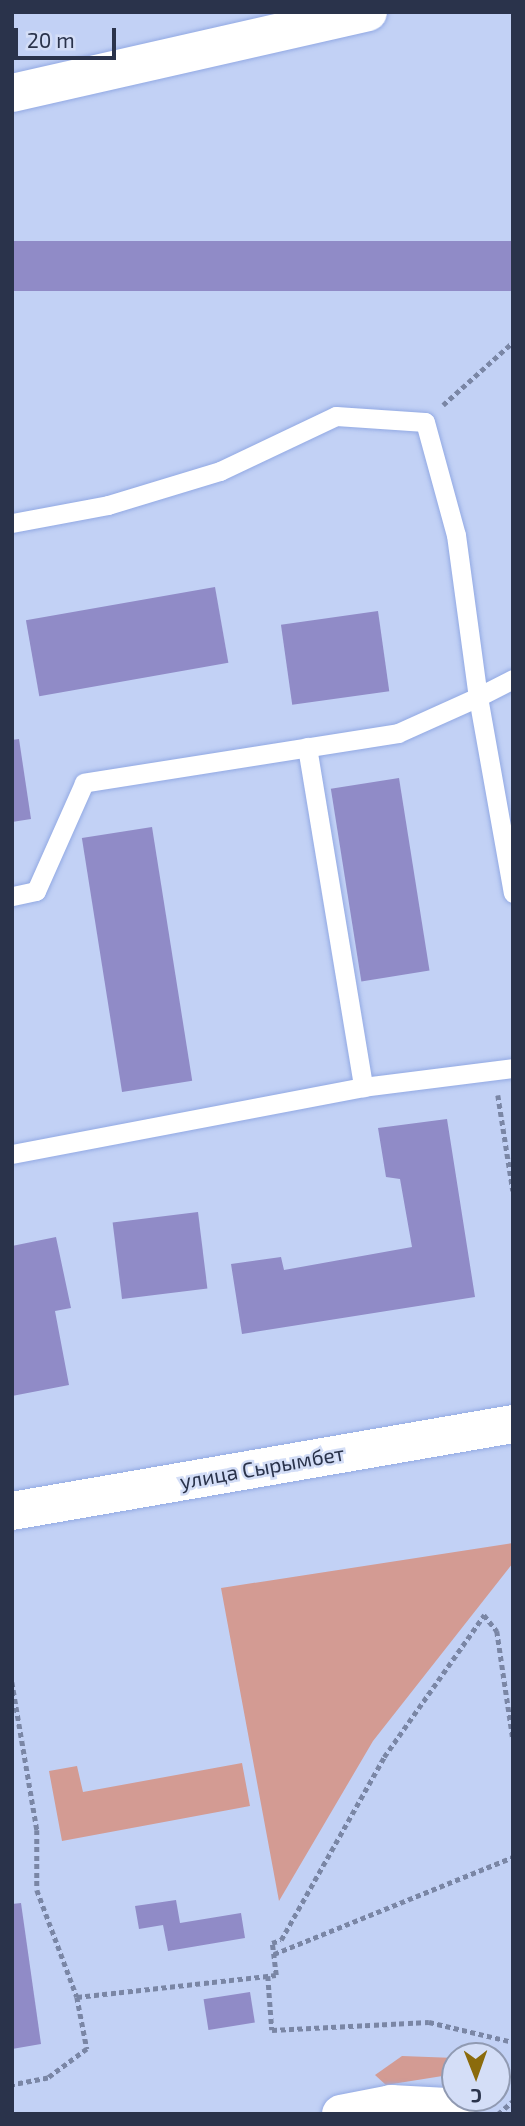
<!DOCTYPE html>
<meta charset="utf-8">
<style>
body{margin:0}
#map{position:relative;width:525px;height:2126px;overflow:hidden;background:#c2d1f5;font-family:"Exo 2",sans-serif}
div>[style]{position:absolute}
.green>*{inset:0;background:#d39b93}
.building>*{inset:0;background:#908bc7;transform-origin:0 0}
.path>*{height:4.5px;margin-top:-2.25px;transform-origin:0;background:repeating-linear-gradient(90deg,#7a86a5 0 5px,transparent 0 8.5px)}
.roads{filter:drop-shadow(0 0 2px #92a9e3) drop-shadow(0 0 2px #92a9e3)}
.service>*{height:19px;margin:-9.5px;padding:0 9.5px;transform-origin:9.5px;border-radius:9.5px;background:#fff}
.minor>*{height:38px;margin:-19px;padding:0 19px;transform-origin:19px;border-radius:19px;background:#fff}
.tertiary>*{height:38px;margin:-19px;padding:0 19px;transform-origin:19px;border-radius:19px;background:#fff}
.primary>*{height:38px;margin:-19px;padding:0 19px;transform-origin:19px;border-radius:19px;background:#fff}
span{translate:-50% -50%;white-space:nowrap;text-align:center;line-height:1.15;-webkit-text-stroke:5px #d4def7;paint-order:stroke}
.street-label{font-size:21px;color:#2a334b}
.frame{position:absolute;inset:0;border:14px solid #2a334b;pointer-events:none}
.north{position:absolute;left:441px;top:2042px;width:70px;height:70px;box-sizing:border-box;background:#d4def7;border:2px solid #909ab2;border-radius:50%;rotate:179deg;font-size:19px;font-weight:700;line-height:28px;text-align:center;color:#2a334b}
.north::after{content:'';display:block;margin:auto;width:24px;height:32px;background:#8b6b0c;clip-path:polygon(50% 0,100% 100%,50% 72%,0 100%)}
.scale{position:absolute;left:14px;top:28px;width:102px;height:32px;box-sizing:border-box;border:4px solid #2a334b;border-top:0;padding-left:9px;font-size:21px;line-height:24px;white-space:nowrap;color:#2a334b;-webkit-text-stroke:5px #d4def7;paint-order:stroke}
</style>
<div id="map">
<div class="green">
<div style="clip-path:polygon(513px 1543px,513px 1563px,373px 1741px,279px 1901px,221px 1588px)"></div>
<div style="clip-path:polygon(242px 1763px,250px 1806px,62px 1841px,49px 1771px,77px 1766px,83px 1792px)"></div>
<div style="clip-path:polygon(402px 2056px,455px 2058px,455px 2074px,386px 2085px,375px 2075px)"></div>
</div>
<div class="building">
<div style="left:513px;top:241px;width:50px;height:526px;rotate:90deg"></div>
<div style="left:215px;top:587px;width:77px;height:192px;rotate:80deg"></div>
<div style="left:378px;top:611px;width:81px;height:98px;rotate:82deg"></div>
<div style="clip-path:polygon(19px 739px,31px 819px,12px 822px,12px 740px)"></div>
<div style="left:399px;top:778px;width:195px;height:69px;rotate:81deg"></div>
<div style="left:152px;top:827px;width:257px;height:71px;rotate:81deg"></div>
<div style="clip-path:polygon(447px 1119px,475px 1297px,242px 1334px,231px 1264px,281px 1257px,284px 1270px,412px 1247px,400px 1179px,386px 1177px,378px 1128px)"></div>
<div style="left:198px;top:1212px;width:77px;height:86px;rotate:83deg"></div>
<div style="clip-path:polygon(56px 1237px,71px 1308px,55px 1311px,69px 1385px,12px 1396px,12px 1246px)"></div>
<div style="clip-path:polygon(176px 1900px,180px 1923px,241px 1913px,245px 1938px,168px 1951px,163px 1925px,139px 1929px,135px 1906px)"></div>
<div style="clip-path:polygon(21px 1903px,41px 2044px,12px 2049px,12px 1904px)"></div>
<div style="left:250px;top:1992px;width:31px;height:47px;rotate:81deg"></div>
</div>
<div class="path">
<div style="left:443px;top:405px;width:94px;rotate:-42deg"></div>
<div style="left:498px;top:1095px;width:97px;rotate:81.1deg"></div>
<div style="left:12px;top:1682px;width:150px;rotate:80.4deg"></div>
<div style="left:37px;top:1830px;width:60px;rotate:90deg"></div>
<div style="left:37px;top:1890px;width:114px;rotate:69.5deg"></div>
<div style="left:77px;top:1997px;width:53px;rotate:79.1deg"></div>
<div style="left:87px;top:2049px;width:49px;rotate:143.4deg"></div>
<div style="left:48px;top:2078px;width:37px;rotate:169deg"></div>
<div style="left:274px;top:1954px;width:258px;rotate:-22.1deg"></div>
<div style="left:268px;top:1976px;width:54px;rotate:85.8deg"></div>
<div style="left:272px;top:2030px;width:157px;rotate:-2.9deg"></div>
<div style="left:429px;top:2022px;width:86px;rotate:13.4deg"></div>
<div style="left:77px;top:1997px;width:200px;rotate:-6.3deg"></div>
<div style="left:276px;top:1975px;width:32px;rotate:-97deg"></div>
<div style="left:272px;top:1943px;width:9px;rotate:-18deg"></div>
<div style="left:281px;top:1940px;width:210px;rotate:-60.6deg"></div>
<div style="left:384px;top:1757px;width:174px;rotate:-54.8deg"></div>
<div style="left:484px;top:1615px;width:21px;rotate:51deg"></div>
<div style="left:497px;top:1631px;width:110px;rotate:81.6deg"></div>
<div style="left:498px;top:2114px;width:20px;rotate:-41deg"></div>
</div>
<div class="roads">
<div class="service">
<div style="left:12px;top:523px;width:98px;rotate:-10.6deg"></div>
<div style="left:108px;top:505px;width:117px;rotate:-16.9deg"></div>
<div style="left:220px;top:471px;width:128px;rotate:-25.4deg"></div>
<div style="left:336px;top:416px;width:89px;rotate:3.9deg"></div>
<div style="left:425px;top:422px;width:117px;rotate:74.7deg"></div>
<div style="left:456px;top:535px;width:163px;rotate:82.3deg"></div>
<div style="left:478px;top:697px;width:88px;rotate:155.8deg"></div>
<div style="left:398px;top:733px;width:318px;rotate:171deg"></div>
<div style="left:84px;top:783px;width:118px;rotate:114deg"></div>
<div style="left:36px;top:891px;width:25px;rotate:168deg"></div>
<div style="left:513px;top:679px;width:39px;rotate:153deg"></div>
<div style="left:478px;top:697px;width:199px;rotate:79.9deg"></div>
<div style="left:307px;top:747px;width:345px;rotate:80.6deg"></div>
<div style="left:12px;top:1154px;width:357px;rotate:-10.8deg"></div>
<div style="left:363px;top:1087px;width:151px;rotate:-7.2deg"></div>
</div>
<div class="minor">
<div style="left:341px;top:2114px;width:51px;rotate:-11.3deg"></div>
<div style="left:391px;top:2104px;width:56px;rotate:3.1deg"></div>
<div style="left:447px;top:2107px;width:11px;rotate:38deg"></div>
</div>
<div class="tertiary">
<div style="left:12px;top:1511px;width:508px;rotate:-9.85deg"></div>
</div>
<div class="primary">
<div style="left:12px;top:93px;width:365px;rotate:-12.8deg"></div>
</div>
</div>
<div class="street-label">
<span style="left:262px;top:1467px;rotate:-10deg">улица Сырымбет</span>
</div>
<div class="frame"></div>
<div class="north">С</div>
<div class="scale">20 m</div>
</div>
